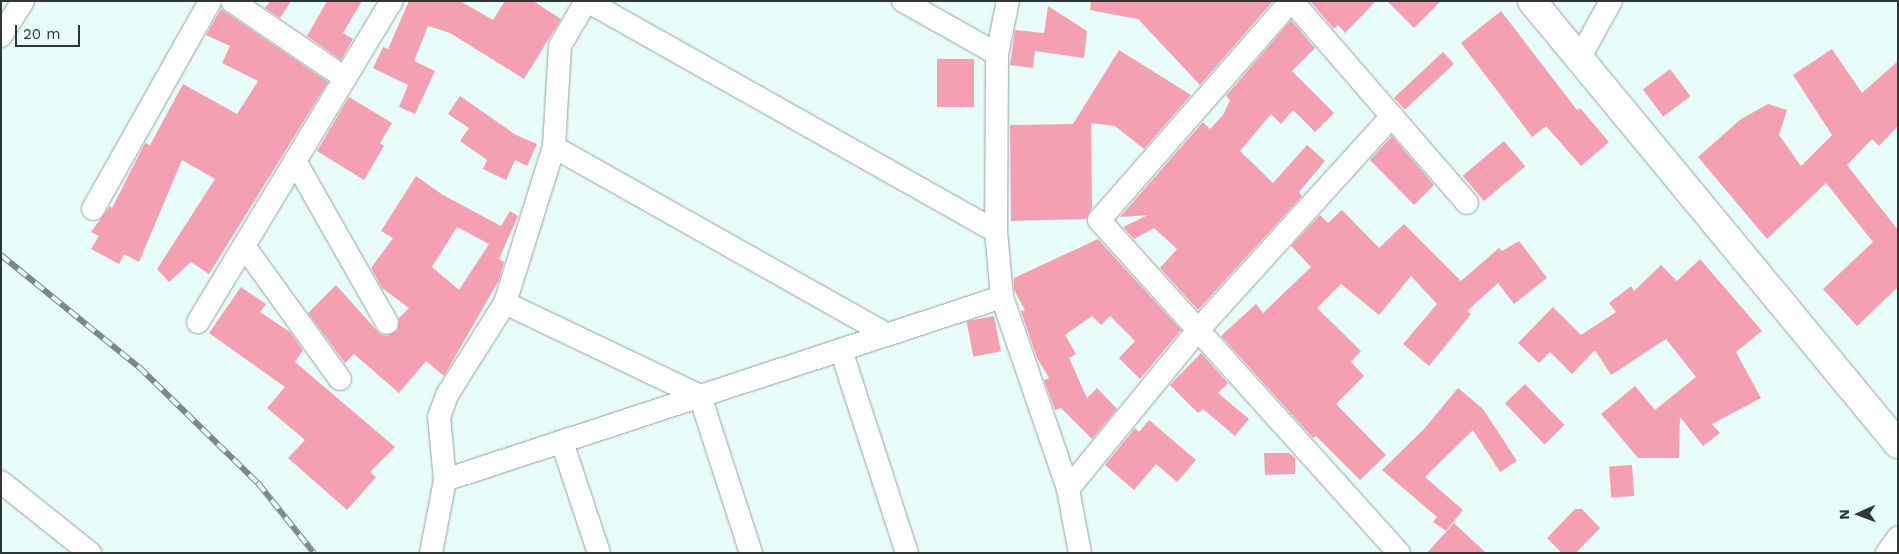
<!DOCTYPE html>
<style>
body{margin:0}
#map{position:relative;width:1899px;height:554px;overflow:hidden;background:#e8fcfa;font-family:"Work Sans",sans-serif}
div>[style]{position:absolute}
.building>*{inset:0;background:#f4a0b2;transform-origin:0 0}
.roads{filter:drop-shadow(0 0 1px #90a3a1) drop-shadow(0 0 1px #90a3a1)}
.street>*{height:22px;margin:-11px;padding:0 11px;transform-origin:11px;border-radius:11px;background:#fff}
.primary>*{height:28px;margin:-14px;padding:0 14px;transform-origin:14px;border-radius:14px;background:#fff}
.rail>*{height:5.5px;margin-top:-2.75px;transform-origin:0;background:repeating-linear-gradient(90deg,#e8fcfa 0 11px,#7b8887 0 22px);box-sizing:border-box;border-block:1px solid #7b8887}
span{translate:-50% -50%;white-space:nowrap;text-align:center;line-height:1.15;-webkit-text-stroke:4px #e8fcfa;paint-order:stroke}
.frame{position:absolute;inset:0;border:2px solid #2f3736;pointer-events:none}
.north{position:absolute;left:1834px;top:489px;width:50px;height:50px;-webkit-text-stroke:4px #e8fcfa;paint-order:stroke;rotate:268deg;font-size:14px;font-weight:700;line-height:20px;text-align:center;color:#2f3736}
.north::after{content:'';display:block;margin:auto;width:18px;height:22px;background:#2f3736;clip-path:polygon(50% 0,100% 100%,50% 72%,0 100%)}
.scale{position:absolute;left:15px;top:25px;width:65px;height:22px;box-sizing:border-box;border:2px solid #2f3736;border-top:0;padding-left:6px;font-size:15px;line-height:18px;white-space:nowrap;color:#2f3736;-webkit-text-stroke:4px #e8fcfa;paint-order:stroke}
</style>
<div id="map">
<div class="building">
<div style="clip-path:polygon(270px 1px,291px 1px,280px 18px,265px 8px)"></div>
<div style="clip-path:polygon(327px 1px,362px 1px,343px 33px,353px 39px,341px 60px,307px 36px)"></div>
<div style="clip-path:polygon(409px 1px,460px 1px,493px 20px,505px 1px,533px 1px,561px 19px,524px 79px,450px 33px,428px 26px,414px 61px,435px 71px,415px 114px,399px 107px,408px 85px,373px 68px,383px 47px,388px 49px)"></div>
<div style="clip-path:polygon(1091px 1px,1273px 1px,1200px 85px,1138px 19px,1090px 10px)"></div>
<div style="clip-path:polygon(1310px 1px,1376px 1px,1345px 33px,1338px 25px,1334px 29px)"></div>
<div style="clip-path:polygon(1387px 1px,1441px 1px,1414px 28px)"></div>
<div style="clip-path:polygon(1048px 6px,1087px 31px,1084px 58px,1035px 51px,1033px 68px,1010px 65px,1015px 30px,1044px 33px)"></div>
<div style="clip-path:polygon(221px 9px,328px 82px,209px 274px,191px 262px,169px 282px,157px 269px,215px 179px,182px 160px,139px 262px,124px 254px,119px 264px,91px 249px,99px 236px,91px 232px,110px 206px,112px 208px,145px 143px,150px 145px,183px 84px,237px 114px,258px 81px,222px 63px,230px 46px,206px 35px)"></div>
<div style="clip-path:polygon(1501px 11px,1577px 110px,1580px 108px,1609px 142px,1581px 166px,1546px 126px,1532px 137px,1461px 43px)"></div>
<div style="clip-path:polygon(1291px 20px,1315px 48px,1292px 71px,1334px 113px,1315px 132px,1293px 110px,1281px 124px,1271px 114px,1240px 151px,1273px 183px,1307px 145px,1325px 161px,1299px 192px,1302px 196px,1198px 310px,1160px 268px,1177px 249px,1154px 228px,1134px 239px,1123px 227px,1148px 215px,1120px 217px,1203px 122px,1210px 129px,1223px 115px,1230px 100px,1226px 96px)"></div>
<div style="clip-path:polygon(1832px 49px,1862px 93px,1898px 61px,1898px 126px,1879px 146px,1872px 139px,1847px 165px,1898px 230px,1898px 287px,1857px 326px,1823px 289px,1873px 242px,1826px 183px,1767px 239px,1698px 157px,1741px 119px,1768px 104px,1787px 110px,1779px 135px,1801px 166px,1832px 135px,1793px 75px)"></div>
<div style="clip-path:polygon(1119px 50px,1191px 95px,1144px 149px,1115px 126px,1091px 123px,1092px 208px,1086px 219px,1011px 221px,1010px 125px,1073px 124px)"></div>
<div style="left:1443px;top:52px;width:16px;height:67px;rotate:47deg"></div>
<div style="left:937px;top:59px;width:37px;height:48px"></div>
<div style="left:1670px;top:69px;width:34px;height:34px;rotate:53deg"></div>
<div style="clip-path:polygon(460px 96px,516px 135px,537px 144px,527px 166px,515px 160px,506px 180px,483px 169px,487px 160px,460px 141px,469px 128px,448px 114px)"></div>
<div style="clip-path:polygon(349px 97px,392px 123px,380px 143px,384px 146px,364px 180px,317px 151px)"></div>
<div style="clip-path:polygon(1392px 136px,1434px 185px,1414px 205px,1370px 160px)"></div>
<div style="left:1504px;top:141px;width:33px;height:54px;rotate:50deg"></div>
<div style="clip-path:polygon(evenodd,416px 176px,443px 195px,501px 226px,510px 211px,518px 216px,499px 259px,504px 262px,499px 280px,444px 376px,426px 361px,399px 393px,354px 354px,345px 363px,308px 313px,336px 285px,380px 334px,387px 336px,398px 330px,399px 318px,409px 308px,382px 288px,371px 268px,393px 238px,381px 231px,416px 176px,457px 227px,489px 244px,459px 290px,432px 267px,457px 227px)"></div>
<div style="clip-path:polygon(1342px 210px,1379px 248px,1404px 224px,1461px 281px,1499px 248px,1502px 251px,1519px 241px,1547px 278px,1514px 304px,1498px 283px,1467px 311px,1471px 314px,1429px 366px,1403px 344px,1437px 304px,1411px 276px,1379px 315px,1341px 284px,1317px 308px,1361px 351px,1351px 362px,1364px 376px,1336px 404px,1386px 455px,1360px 480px,1316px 436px,1313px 438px,1221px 336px,1256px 304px,1263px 313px,1311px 267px,1291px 246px,1320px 215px,1328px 223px)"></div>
<div style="clip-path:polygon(1098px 239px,1181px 330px,1140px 379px,1119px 358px,1135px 341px,1110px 316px,1101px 325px,1092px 316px,1065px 335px,1076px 354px,1069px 358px,1087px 398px,1097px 388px,1117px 409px,1092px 439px,1061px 408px,1055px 410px,1044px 380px,1049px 378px,1037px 358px,1021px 311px,1025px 310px,1014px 290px,1014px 278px)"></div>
<div style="clip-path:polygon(1700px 259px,1762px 331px,1736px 352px,1761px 398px,1712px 424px,1720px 433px,1703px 446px,1680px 417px,1679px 458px,1638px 458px,1601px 414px,1635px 386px,1655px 410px,1696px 377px,1666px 339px,1611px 375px,1595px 350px,1572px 374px,1550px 352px,1539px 363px,1518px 343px,1553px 307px,1581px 335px,1616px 312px,1609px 303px,1631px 286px,1634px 291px,1661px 265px,1677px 281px)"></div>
<div style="clip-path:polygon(241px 287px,266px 304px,260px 312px,290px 332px,303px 350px,295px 362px,395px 447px,370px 472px,376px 477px,347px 510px,288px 458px,305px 440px,267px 408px,285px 387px,209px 333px)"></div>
<div style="left:994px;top:316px;width:36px;height:28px;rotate:79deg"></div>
<div style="clip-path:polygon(1201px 353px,1228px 383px,1218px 393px,1249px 419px,1235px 436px,1203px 409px,1198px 413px,1170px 385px)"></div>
<div style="left:1525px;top:384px;width:57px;height:28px;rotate:46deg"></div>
<div style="clip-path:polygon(1458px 388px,1483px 409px,1517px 461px,1500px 472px,1473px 430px,1425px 477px,1463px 510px,1446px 531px,1433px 522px,1437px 517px,1382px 470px,1424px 429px)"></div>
<div style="clip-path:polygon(1149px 420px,1196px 460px,1177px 482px,1156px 464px,1134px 490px,1105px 465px,1135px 428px,1139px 432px)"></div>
<div style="clip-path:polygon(1264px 453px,1289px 453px,1295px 458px,1295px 474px,1265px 475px)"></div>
<div style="left:1632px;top:465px;width:31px;height:23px;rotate:86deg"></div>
<div style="clip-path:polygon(1575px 509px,1582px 509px,1600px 528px,1576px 553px,1562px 553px,1547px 538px)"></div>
<div style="clip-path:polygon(1454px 523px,1486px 553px,1427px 553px)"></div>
</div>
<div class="roads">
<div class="street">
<div style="left:232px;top:1px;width:137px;rotate:34.3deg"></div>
<div style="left:587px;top:1px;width:469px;rotate:29.4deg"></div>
<div style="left:903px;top:1px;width:108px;rotate:29.4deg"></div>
<div style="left:1008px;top:1px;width:54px;rotate:101.7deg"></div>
<div style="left:997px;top:54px;width:177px;rotate:90.3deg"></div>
<div style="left:996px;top:231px;width:66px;rotate:84.8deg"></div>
<div style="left:1002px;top:297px;width:203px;rotate:71deg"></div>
<div style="left:1068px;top:489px;width:65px;rotate:79.4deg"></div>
<div style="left:1291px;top:1px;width:291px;rotate:131.2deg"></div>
<div style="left:1099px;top:220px;width:448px;rotate:48deg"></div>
<div style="left:1292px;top:1px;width:267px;rotate:49.1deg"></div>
<div style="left:1px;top:36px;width:41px;rotate:-57.8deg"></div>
<div style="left:1580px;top:57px;width:64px;rotate:-61deg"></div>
<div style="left:554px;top:147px;width:382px;rotate:29.4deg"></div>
<div style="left:295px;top:161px;width:186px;rotate:60.4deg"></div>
<div style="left:93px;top:209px;width:239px;rotate:-60.6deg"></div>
<div style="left:244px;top:246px;width:164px;rotate:54.2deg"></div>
<div style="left:505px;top:303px;width:216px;rotate:25.5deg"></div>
<div style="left:700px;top:396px;width:165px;rotate:72deg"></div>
<div style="left:198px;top:322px;width:375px;rotate:-58.9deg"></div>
<div style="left:841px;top:350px;width:213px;rotate:72deg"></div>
<div style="left:562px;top:442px;width:117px;rotate:71.6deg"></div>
<div style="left:445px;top:480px;width:586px;rotate:-18.19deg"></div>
<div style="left:1px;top:482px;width:114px;rotate:38.6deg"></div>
<div style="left:1068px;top:489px;width:205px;rotate:-50.7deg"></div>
<div style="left:1198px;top:330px;width:289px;rotate:-47.8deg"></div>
<div style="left:431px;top:553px;width:74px;rotate:-79.1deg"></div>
<div style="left:445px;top:480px;width:63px;rotate:-95.4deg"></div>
<div style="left:439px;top:417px;width:23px;rotate:-70deg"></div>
<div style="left:447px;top:395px;width:109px;rotate:-57.8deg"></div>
<div style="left:505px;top:303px;width:164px;rotate:-72.6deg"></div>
<div style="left:554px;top:147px;width:101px;rotate:-86.6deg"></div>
<div style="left:560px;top:46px;width:52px;rotate:-60deg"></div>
<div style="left:1887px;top:553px;width:19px;rotate:-54deg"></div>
</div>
<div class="primary">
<div style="left:1532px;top:1px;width:575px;rotate:50.44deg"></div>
</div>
</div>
<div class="rail">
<div style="left:1px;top:255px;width:178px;rotate:39.1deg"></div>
<div style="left:139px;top:367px;width:166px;rotate:44.3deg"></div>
<div style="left:258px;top:483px;width:90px;rotate:51.3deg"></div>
</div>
<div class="frame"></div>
<div class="north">N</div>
<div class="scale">20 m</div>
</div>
